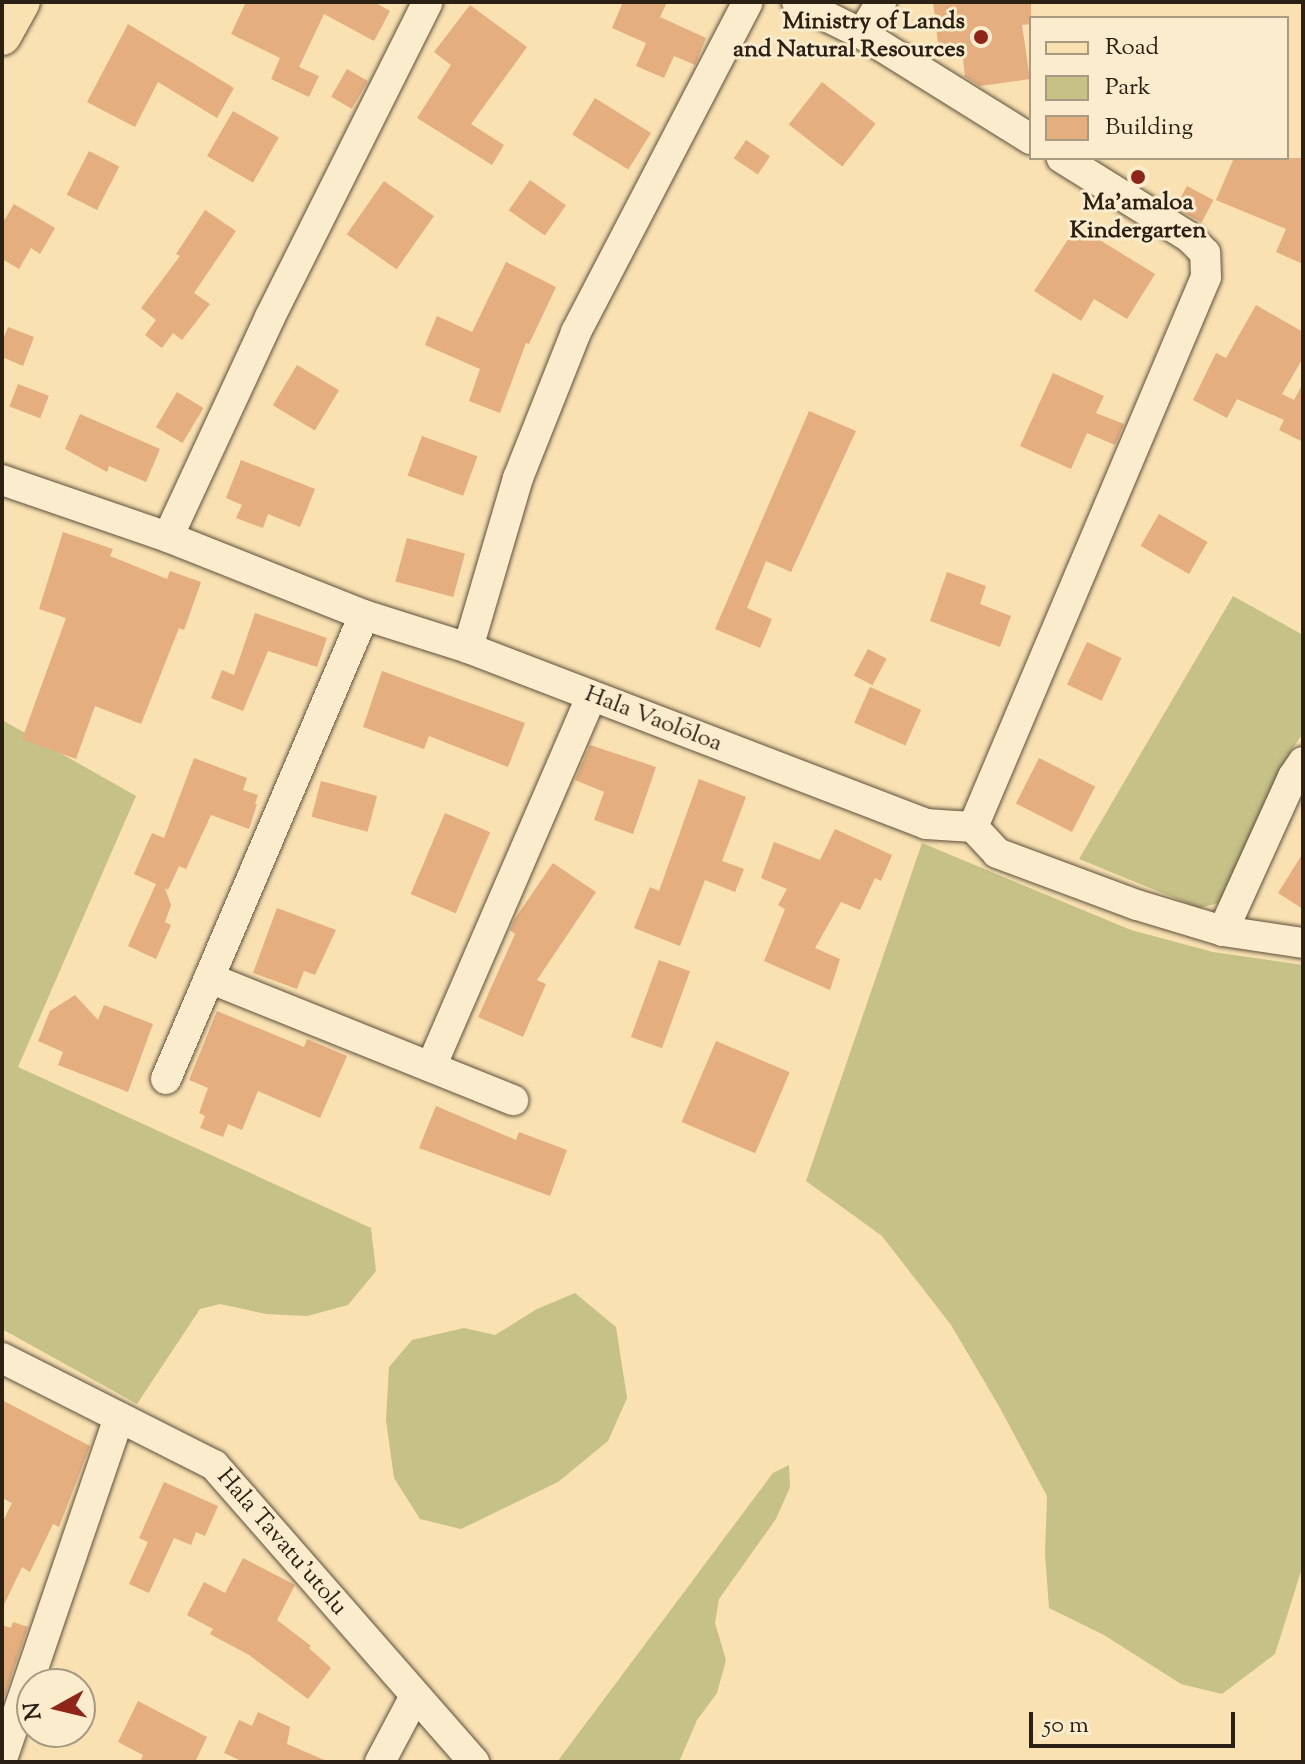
<!DOCTYPE html>
<meta charset="utf-8">
<style>
body{margin:0}
#map{position:relative;width:1305px;height:1764px;overflow:hidden;background:#f9e1b2;font-family:"Sorts Mill Goudy",serif}
div>[style]{position:absolute}
.green>*{inset:0;background:#c5c187}
.building>*{inset:0;background:#e4ae7f;transform-origin:0 0}
.roads{filter:drop-shadow(0 0 2px #5e503c) drop-shadow(0 0 2px #5e503c)}
.minor>*{height:30px;margin:-15px;padding:0 15px;transform-origin:15px;border-radius:15px;background:#fbeccd}
.major>*{height:38px;margin:-19px;padding:0 19px;transform-origin:19px;border-radius:19px;background:#f9e1b2}
.dots>*{width:22px;height:22px;translate:-50% -50%;box-sizing:border-box;border:4px solid #fbeccd;border-radius:50%}
span{translate:-50% -50%;white-space:nowrap;text-align:center;line-height:1.15;-webkit-text-stroke:6px #fbeccd;paint-order:stroke}
.poi-label{font-size:24px;color:#2a2014;font-weight:700}
.right{translate:-100% -50%;text-align:right}
.street-label{font-size:24px;color:#2a2014}
.frame{position:absolute;inset:0;border:4px solid #2a2014;pointer-events:none}
.legend{position:absolute;left:1029px;top:16px;width:260px;height:144px;box-sizing:border-box;background:#fbeccd;border:2px solid #a79a83;margin:0;padding:10px 14px;list-style:none;font-size:24px;color:#2a2014}
.legend li{display:flex;align-items:center;gap:16px;height:40px}
.legend b{width:40px;border:2px solid #a79a83}
.north{position:absolute;left:16px;top:1668px;width:80px;height:80px;box-sizing:border-box;background:#fbeccd;border:2px solid #a79a83;border-radius:50%;rotate:262deg;font-size:22px;font-weight:700;line-height:32px;text-align:center;color:#2a2014}
.north::after{content:'';display:block;margin:auto;width:28px;height:36px;background:#8f2418;clip-path:polygon(50% 0,100% 100%,50% 72%,0 100%)}
.scale{position:absolute;left:1029px;top:1712px;width:206px;height:36px;box-sizing:border-box;border:4px solid #2a2014;border-top:0;padding-left:10px;font-size:24px;line-height:28px;white-space:nowrap;color:#2a2014;-webkit-text-stroke:6px #fbeccd;paint-order:stroke}
</style>
<div id="map">
<div class="green">
<div style="clip-path:polygon(1233px 596px,1303px 635px,1303px 733px,1284px 762px,1219px 903px,1199px 908px,1079px 859px)"></div>
<div style="clip-path:polygon(2px 720px,136px 796px,18px 1067px,371px 1228px,376px 1271px,348px 1305px,307px 1316px,266px 1314px,220px 1304px,200px 1309px,137px 1404px,2px 1329px)"></div>
<div style="clip-path:polygon(922px 843px,1131px 930px,1213px 952px,1303px 965px,1303px 1565px,1275px 1654px,1222px 1694px,1181px 1684px,1104px 1635px,1049px 1608px,1045px 1554px,1047px 1496px,1000px 1408px,951px 1325px,882px 1236px,806px 1181px)"></div>
<div style="clip-path:polygon(575px 1293px,616px 1327px,627px 1398px,608px 1441px,558px 1482px,461px 1529px,420px 1519px,394px 1478px,386px 1420px,389px 1367px,412px 1340px,464px 1328px,495px 1335px,537px 1309px)"></div>
<div style="clip-path:polygon(789px 1465px,790px 1487px,776px 1519px,719px 1599px,715px 1623px,726px 1660px,717px 1693px,697px 1720px,679px 1762px,557px 1762px,773px 1473px)"></div>
</div>
<div class="building">
<div style="clip-path:polygon(246px 2px,374px 2px,390px 11px,374px 41px,324px 14px,299px 67px,319px 76px,309px 97px,271px 79px,280px 58px,231px 34px)"></div>
<div style="clip-path:polygon(623px 2px,667px 2px,660px 17px,706px 38px,695px 65px,674px 56px,664px 78px,636px 66px,646px 43px,612px 28px)"></div>
<div style="clip-path:polygon(933px 2px,1031px 2px,1031px 24px,1022px 25px,1030px 79px,980px 86px,965px 77px,962px 49px,939px 51px)"></div>
<div style="clip-path:polygon(470px 5px,527px 47px,471px 124px,504px 145px,492px 165px,417px 118px,451px 65px,434px 52px)"></div>
<div style="clip-path:polygon(128px 24px,234px 88px,217px 118px,158px 82px,135px 127px,87px 102px)"></div>
<div style="left:347px;top:69px;width:24px;height:32px;rotate:30deg"></div>
<div style="left:822px;top:82px;width:68px;height:54px;rotate:38deg"></div>
<div style="left:595px;top:98px;width:66px;height:43px;rotate:32deg"></div>
<div style="left:233px;top:111px;width:53px;height:52px;rotate:30deg"></div>
<div style="left:746px;top:140px;width:29px;height:22px;rotate:34deg"></div>
<div style="left:89px;top:151px;width:34px;height:49px;rotate:27deg"></div>
<div style="clip-path:polygon(1234px 158px,1303px 158px,1303px 264px,1276px 252px,1286px 229px,1216px 200px)"></div>
<div style="left:530px;top:180px;width:44px;height:37px;rotate:35deg"></div>
<div style="left:384px;top:181px;width:61px;height:65px;rotate:35deg"></div>
<div style="left:1187px;top:186px;width:30px;height:25px;rotate:28deg"></div>
<div style="clip-path:polygon(14px 204px,55px 228px,40px 254px,31px 248px,19px 269px,2px 259px,2px 224px)"></div>
<div style="clip-path:polygon(205px 210px,236px 231px,194px 293px,210px 304px,182px 340px,173px 333px,162px 348px,145px 335px,156px 320px,141px 308px,180px 256px,176px 254px)"></div>
<div style="clip-path:polygon(1077px 226px,1155px 274px,1127px 319px,1094px 299px,1081px 321px,1034px 291px)"></div>
<div style="clip-path:polygon(506px 262px,556px 287px,529px 344px,526px 343px,500px 413px,469px 401px,480px 369px,425px 345px,437px 316px,472px 332px)"></div>
<div style="clip-path:polygon(1256px 305px,1303px 332px,1303px 358px,1282px 394px,1294px 400px,1303px 383px,1303px 442px,1279px 430px,1284px 420px,1237px 399px,1227px 418px,1193px 400px,1216px 353px,1226px 358px)"></div>
<div style="clip-path:polygon(8px 327px,34px 337px,23px 366px,2px 357px,2px 342px)"></div>
<div style="left:297px;top:365px;width:49px;height:47px;rotate:31deg"></div>
<div style="clip-path:polygon(1053px 373px,1104px 396px,1096px 413px,1124px 424px,1115px 445px,1087px 433px,1071px 469px,1020px 446px)"></div>
<div style="left:18px;top:384px;width:33px;height:24px;rotate:21deg"></div>
<div style="left:177px;top:392px;width:31px;height:41px;rotate:31deg"></div>
<div style="clip-path:polygon(809px 411px,856px 431px,791px 572px,766px 561px,747px 608px,772px 619px,760px 648px,715px 629px)"></div>
<div style="clip-path:polygon(80px 414px,160px 449px,146px 482px,109px 466px,107px 472px,65px 449px)"></div>
<div style="left:422px;top:436px;width:59px;height:42px;rotate:20deg"></div>
<div style="clip-path:polygon(241px 460px,315px 489px,300px 527px,268px 514px,263px 528px,236px 518px,242px 505px,226px 498px)"></div>
<div style="left:1159px;top:514px;width:56px;height:37px;rotate:30deg"></div>
<div style="clip-path:polygon(63px 532px,113px 549px,110px 556px,167px 579px,170px 571px,201px 582px,184px 630px,179px 628px,141px 724px,95px 706px,76px 759px,22px 739px,66px 618px,39px 609px)"></div>
<div style="left:407px;top:538px;width:60px;height:45px;rotate:15deg"></div>
<div style="clip-path:polygon(947px 572px,986px 586px,980px 604px,1011px 616px,1000px 647px,930px 621px)"></div>
<div style="clip-path:polygon(255px 613px,327px 638px,317px 667px,268px 651px,243px 711px,211px 698px,222px 670px,234px 675px)"></div>
<div style="left:1087px;top:642px;width:38px;height:47px;rotate:25deg"></div>
<div style="left:868px;top:649px;width:21px;height:30px;rotate:28deg"></div>
<div style="clip-path:polygon(382px 671px,525px 723px,508px 767px,429px 736px,424px 749px,363px 727px)"></div>
<div style="left:870px;top:687px;width:56px;height:39px;rotate:24deg"></div>
<div style="clip-path:polygon(590px 745px,656px 767px,633px 834px,594px 820px,604px 792px,575px 780px)"></div>
<div style="clip-path:polygon(194px 758px,247px 778px,243px 790px,258px 795px,255px 804px,257px 804px,249px 829px,211px 815px,186px 869px,179px 866px,168px 890px,165px 888px,171px 905px,165px 922px,171px 925px,156px 959px,128px 946px,156px 884px,134px 874px,152px 833px,164px 838px)"></div>
<div style="left:1039px;top:758px;width:63px;height:51px;rotate:27deg"></div>
<div style="clip-path:polygon(699px 779px,746px 797px,722px 861px,744px 869px,735px 892px,705px 880px,680px 946px,634px 928px,650px 887px,659px 891px)"></div>
<div style="left:321px;top:781px;width:58px;height:37px;rotate:15deg"></div>
<div style="left:445px;top:813px;width:49px;height:88px;rotate:23deg"></div>
<div style="clip-path:polygon(835px 829px,892px 855px,881px 881px,875px 878px,860px 910px,841px 902px,815px 948px,840px 959px,830px 990px,764px 961px,785px 909px,778px 905px,787px 889px,761px 878px,774px 842px,820px 860px)"></div>
<div style="clip-path:polygon(1303px 853px,1303px 909px,1278px 893px)"></div>
<div style="clip-path:polygon(553px 863px,596px 892px,537px 980px,546px 984px,523px 1037px,478px 1017px,515px 934px,510px 930px,514px 920px)"></div>
<div style="clip-path:polygon(277px 908px,336px 930px,315px 975px,304px 971px,297px 989px,253px 973px)"></div>
<div style="left:659px;top:960px;width:33px;height:82px;rotate:20deg"></div>
<div style="clip-path:polygon(75px 995px,98px 1020px,104px 1005px,153px 1024px,128px 1092px,58px 1065px,63px 1052px,38px 1041px,50px 1011px)"></div>
<div style="clip-path:polygon(217px 1011px,304px 1047px,307px 1039px,347px 1056px,320px 1118px,258px 1091px,242px 1130px,228px 1124px,223px 1137px,200px 1128px,205px 1116px,199px 1113px,208px 1088px,189px 1080px)"></div>
<div style="left:716px;top:1041px;width:80px;height:88px;rotate:23deg"></div>
<div style="clip-path:polygon(436px 1106px,516px 1140px,519px 1132px,567px 1150px,550px 1196px,419px 1148px)"></div>
<div style="clip-path:polygon(2px 1400px,90px 1446px,59px 1527px,53px 1524px,30px 1572px,22px 1567px,2px 1609px,2px 1523px,12px 1503px,2px 1498px)"></div>
<div style="clip-path:polygon(164px 1482px,218px 1506px,205px 1536px,196px 1532px,191px 1545px,174px 1538px,149px 1593px,129px 1584px,148px 1542px,139px 1538px)"></div>
<div style="clip-path:polygon(243px 1558px,295px 1585px,277px 1620px,311px 1646px,309px 1648px,331px 1668px,308px 1699px,249px 1655px,210px 1634px,213px 1629px,187px 1615px,204px 1582px,225px 1593px)"></div>
<div style="clip-path:polygon(13px 1622px,28px 1627px,2px 1703px,2px 1625px,11px 1628px)"></div>
<div style="clip-path:polygon(138px 1701px,207px 1737px,195px 1762px,140px 1762px,143px 1755px,118px 1742px)"></div>
<div style="clip-path:polygon(258px 1712px,290px 1727px,287px 1744px,329px 1762px,244px 1762px,224px 1753px,239px 1720px,252px 1726px)"></div>
</div>
<div class="roads">
<div class="minor">
<div style="left:797px;top:2px;width:72px;rotate:26.2deg"></div>
<div style="left:862px;top:34px;width:199px;rotate:31.9deg"></div>
<div style="left:862px;top:34px;width:37px;rotate:-59deg"></div>
<div style="left:2px;top:480px;width:176px;rotate:19deg"></div>
<div style="left:168px;top:537px;width:211px;rotate:21.7deg"></div>
<div style="left:364px;top:615px;width:109px;rotate:17.6deg"></div>
<div style="left:468px;top:648px;width:491px;rotate:21deg"></div>
<div style="left:926px;top:824px;width:47px;rotate:3.7deg"></div>
<div style="left:973px;top:827px;width:35px;rotate:47deg"></div>
<div style="left:997px;top:853px;width:149px;rotate:20.4deg"></div>
<div style="left:1137px;top:905px;width:90px;rotate:16.8deg"></div>
<div style="left:1223px;top:931px;width:81px;rotate:8.5deg"></div>
<div style="left:168px;top:537px;width:242px;rotate:-65.1deg"></div>
<div style="left:270px;top:317px;width:352px;rotate:-63.4deg"></div>
<div style="left:468px;top:648px;width:177px;rotate:-73.6deg"></div>
<div style="left:518px;top:478px;width:157px;rotate:-68.3deg"></div>
<div style="left:576px;top:332px;width:372px;rotate:-62.5deg"></div>
<div style="left:973px;top:827px;width:597px;rotate:-67.04deg"></div>
<div style="left:1206px;top:277px;width:24px;rotate:-92deg"></div>
<div style="left:1205px;top:253px;width:23px;rotate:-135deg"></div>
<div style="left:1189px;top:237px;width:150px;rotate:-148.1deg"></div>
<div style="left:1223px;top:931px;width:169px;rotate:-65.6deg"></div>
<div style="left:1293px;top:777px;width:18px;rotate:-56deg"></div>
<div style="left:209px;top:978px;width:328px;rotate:21.9deg"></div>
<div style="left:431px;top:1067px;width:403px;rotate:-66.6deg"></div>
<div style="left:166px;top:1079px;width:504px;rotate:-66.89deg"></div>
<div style="left:2px;top:1358px;width:237px;rotate:26.8deg"></div>
<div style="left:214px;top:1465px;width:395px;rotate:48.8deg"></div>
<div style="left:2px;top:1759px;width:361px;rotate:-71.1deg"></div>
<div style="left:380px;top:1762px;width:75px;rotate:-62.1deg"></div>
</div>
<div class="major">
<div style="left:2px;top:36px;width:39px;rotate:-61deg"></div>
</div>
</div>
<div class="dots">
<div style="left:981px;top:37px;background:#8f2418"></div>
<div style="left:1138px;top:177px;background:#8f2418"></div>
</div>
<div class="poi-label">
<span class="right" style="left:965px;top:37px">Ministry of Lands<br>and Natural Resources</span>
<span style="left:1138px;top:218px">Ma'amaloa<br>Kindergarten</span>
</div>
<div class="street-label">
<span style="left:653px;top:720px;rotate:21deg">Hala Vaolōloa</span>
<span style="left:281px;top:1543px;rotate:49deg">Hala Tavatu'utolu</span>
</div>
<div class="frame"></div>
<ul class="legend">
<li><b style="height:10px;background:#f9e1b2"></b>Road</li>
<li><b style="height:22px;background:#c5c187"></b>Park</li>
<li><b style="height:22px;background:#e4ae7f"></b>Building</li>
</ul>
<div class="north">N</div>
<div class="scale">50 m</div>
</div>
